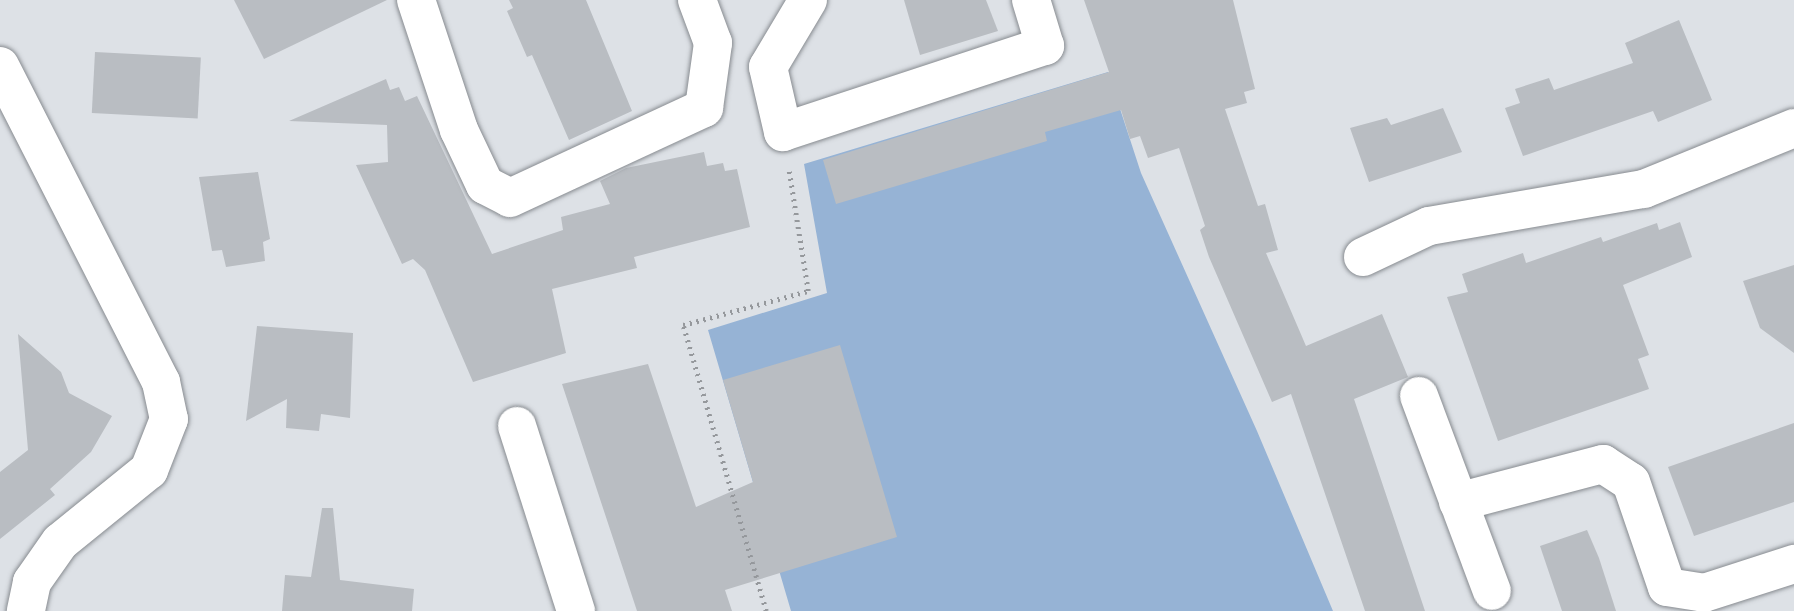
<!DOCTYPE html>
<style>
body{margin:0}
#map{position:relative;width:1794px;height:611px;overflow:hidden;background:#dde1e6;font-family:"Varela Round",sans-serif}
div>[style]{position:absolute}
.green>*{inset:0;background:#96b3d5}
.building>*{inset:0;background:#b9bdc2;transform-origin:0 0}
.path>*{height:4.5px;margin-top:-2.25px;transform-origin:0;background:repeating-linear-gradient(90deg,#95989c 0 2px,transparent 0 7px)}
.roads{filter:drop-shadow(0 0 2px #878b90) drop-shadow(0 0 2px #878b90)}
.minor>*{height:38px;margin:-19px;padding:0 19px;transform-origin:19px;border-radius:19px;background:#fff}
span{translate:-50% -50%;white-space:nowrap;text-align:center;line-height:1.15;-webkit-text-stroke:5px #dde1e6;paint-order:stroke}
</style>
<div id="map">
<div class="green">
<div style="clip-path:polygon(1108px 72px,1141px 173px,1257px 431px,1333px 611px,791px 611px,708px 330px,827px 293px,804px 164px)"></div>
</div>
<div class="building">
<div style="clip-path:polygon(234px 0,387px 0,264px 59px)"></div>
<div style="clip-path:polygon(509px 0,586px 0,632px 111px,569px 140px,532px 55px,527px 57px,507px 11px,513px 8px)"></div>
<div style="clip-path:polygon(904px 0,986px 0,998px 31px,920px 55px)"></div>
<div style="clip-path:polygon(1084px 0,1233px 0,1255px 89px,1244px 92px,1247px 103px,1225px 109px,1258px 206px,1265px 204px,1278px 250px,1266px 253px,1306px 346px,1382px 314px,1408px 377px,1354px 399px,1425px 611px,1365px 611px,1291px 394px,1272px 402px,1209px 257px,1200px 230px,1205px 226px,1179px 148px,1148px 158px,1140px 136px,1130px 139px,1121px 110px,1045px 132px,1047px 141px,836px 204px,823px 160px,1109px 72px)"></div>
<div style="clip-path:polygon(1679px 20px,1712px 100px,1658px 122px,1653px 111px,1523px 156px,1505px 108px,1520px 103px,1515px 89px,1549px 78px,1554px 90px,1633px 63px,1625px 43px)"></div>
<div style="left:95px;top:52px;width:106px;height:61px;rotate:3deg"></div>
<div style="clip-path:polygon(386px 79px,390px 90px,399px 87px,405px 101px,417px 96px,492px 254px,563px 230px,561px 217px,610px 204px,600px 181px,626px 168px,704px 152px,707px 166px,723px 163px,725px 171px,737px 169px,750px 227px,634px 257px,637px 268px,552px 289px,566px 353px,473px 382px,425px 270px,413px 259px,402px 264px,356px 165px,388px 162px,387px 125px,289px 121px)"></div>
<div style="clip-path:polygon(1443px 108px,1462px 152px,1369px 182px,1350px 128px,1387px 118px,1391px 125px)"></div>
<div style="clip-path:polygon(258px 172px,270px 239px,263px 242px,265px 261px,226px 267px,222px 250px,212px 251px,199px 177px)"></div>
<div style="clip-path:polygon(1680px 222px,1692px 257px,1623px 285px,1649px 355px,1638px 359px,1649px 389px,1498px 441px,1447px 297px,1468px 292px,1462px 274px,1523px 253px,1526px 263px,1601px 237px,1603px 242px,1657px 223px,1659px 230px)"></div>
<div style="clip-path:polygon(1794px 265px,1794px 353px,1760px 328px,1743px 281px)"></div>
<div style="clip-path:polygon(257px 326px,353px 333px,350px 418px,321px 414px,319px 431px,286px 428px,287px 399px,246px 421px)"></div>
<div style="clip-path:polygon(18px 334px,61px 372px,69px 393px,112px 416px,91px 452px,50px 489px,55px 495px,0 539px,0 472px,28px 450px)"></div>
<div style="clip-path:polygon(840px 345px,897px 537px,725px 590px,732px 611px,637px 611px,562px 384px,648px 364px,696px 507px,753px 482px,723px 380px)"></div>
<div style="clip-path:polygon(1794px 423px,1794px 502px,1694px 536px,1668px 467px)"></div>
<div style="clip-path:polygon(322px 508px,333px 508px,340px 580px,414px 589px,412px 611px,282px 611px,285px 575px,311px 577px)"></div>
<div style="clip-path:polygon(1587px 530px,1599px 558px,1616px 611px,1562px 611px,1540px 546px)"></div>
</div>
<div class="path">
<div style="left:766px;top:611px;width:298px;rotate:-106.2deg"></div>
<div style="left:683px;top:325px;width:130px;rotate:-15.2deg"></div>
<div style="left:808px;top:291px;width:121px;rotate:-99deg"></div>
</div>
<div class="roads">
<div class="minor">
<div style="left:416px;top:0;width:137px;rotate:71.7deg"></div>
<div style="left:459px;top:130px;width:61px;rotate:64.7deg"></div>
<div style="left:485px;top:185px;width:28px;rotate:27deg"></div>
<div style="left:510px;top:198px;width:214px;rotate:-24.9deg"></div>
<div style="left:704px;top:108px;width:66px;rotate:-82.1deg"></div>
<div style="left:713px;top:43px;width:46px;rotate:-110.4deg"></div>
<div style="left:808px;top:0;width:78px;rotate:120.8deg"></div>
<div style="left:768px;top:67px;width:67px;rotate:77deg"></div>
<div style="left:783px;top:132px;width:276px;rotate:-18.2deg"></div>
<div style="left:1045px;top:46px;width:48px;rotate:-106.9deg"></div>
<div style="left:0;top:66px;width:355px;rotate:63deg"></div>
<div style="left:161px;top:382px;width:38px;rotate:78deg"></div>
<div style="left:169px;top:419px;width:55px;rotate:111.4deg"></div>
<div style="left:149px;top:470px;width:114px;rotate:141deg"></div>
<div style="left:60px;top:542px;width:49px;rotate:125deg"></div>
<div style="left:32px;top:582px;width:30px;rotate:102deg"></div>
<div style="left:1363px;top:257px;width:73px;rotate:-25.2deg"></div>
<div style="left:1429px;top:226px;width:218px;rotate:-9.8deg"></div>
<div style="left:1644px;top:189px;width:162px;rotate:-22.1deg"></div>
<div style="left:1419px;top:396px;width:208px;rotate:69.5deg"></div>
<div style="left:517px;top:426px;width:194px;rotate:72.3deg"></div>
<div style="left:1458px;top:502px;width:150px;rotate:-14.7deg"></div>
<div style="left:1603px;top:464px;width:33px;rotate:33deg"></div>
<div style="left:1631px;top:482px;width:111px;rotate:71.1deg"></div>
<div style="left:1667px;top:587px;width:37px;rotate:9deg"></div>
<div style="left:1704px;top:593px;width:95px;rotate:-17.9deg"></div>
</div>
</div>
</div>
